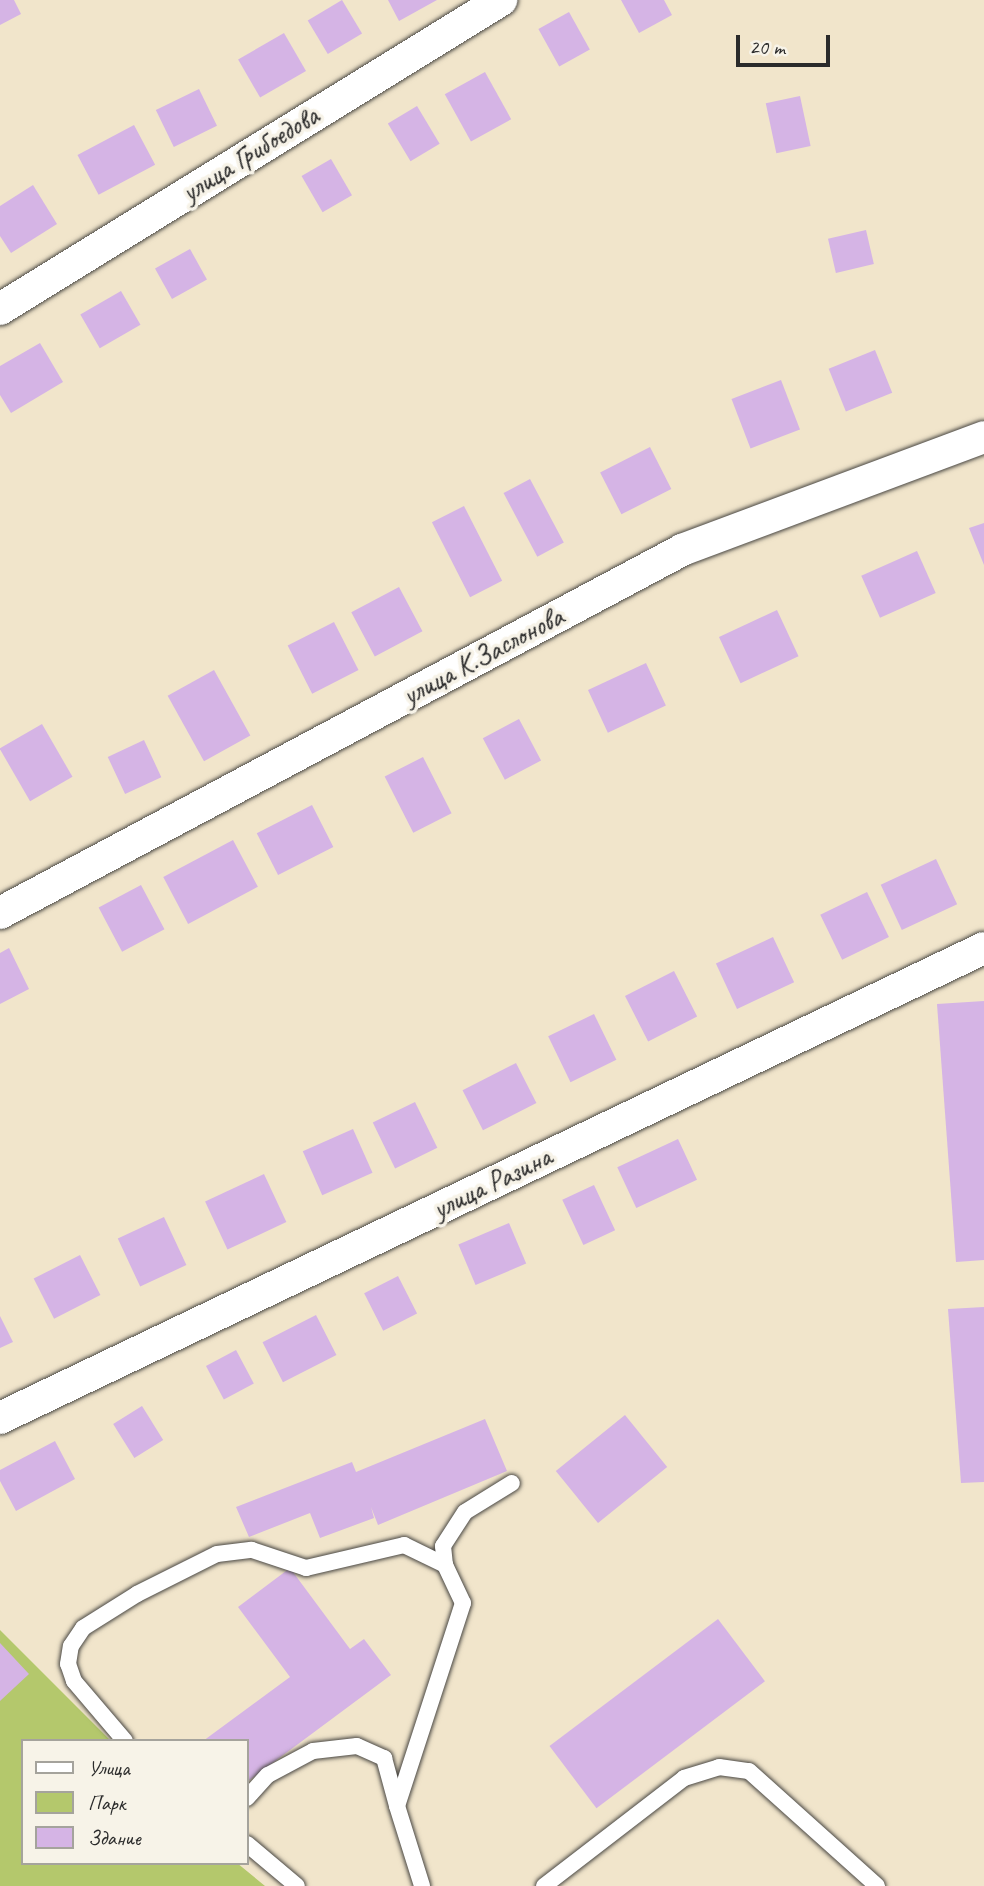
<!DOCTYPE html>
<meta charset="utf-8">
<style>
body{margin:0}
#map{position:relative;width:984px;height:1886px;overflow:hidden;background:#f1e5cb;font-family:Caveat,sans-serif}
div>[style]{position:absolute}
.green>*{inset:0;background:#b4c86c}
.building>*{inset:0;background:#d5b4e5;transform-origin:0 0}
.roads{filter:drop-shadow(0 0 2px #494743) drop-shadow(0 0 2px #494743)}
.lane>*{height:16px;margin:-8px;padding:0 8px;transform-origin:8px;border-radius:8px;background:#fff}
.street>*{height:32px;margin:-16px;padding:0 16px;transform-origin:16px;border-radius:16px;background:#fff}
span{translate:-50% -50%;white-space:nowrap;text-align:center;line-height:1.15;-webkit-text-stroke:7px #f7f3e8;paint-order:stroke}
.street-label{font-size:28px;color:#2b2b2b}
.legend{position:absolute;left:21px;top:1739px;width:228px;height:126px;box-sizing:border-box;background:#f7f3e8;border:2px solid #a5a39c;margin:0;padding:9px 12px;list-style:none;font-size:21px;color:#2b2b2b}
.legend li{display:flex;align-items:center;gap:14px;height:35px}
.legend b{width:35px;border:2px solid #a5a39c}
.scale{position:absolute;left:736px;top:35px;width:94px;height:32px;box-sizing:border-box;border:4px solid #2b2b2b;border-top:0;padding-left:9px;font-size:21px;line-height:24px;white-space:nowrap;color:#2b2b2b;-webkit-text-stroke:5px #f7f3e8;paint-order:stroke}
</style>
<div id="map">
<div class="green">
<div style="clip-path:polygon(0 1630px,111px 1741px,23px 1741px,23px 1863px,237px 1863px,265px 1886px,0 1886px)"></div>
</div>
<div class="building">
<div style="clip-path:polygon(0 0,14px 0,21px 14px,0 25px)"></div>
<div style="left:342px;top:0;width:39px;height:40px;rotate:59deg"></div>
<div style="clip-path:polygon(388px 0,437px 0,399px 21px)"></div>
<div style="clip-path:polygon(621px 0,664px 0,672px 15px,639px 33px)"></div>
<div style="left:569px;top:12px;width:43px;height:35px;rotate:61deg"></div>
<div style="left:284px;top:33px;width:44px;height:53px;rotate:60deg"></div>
<div style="left:485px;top:72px;width:54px;height:46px;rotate:61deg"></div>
<div style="left:199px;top:89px;width:41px;height:48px;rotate:64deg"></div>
<div style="left:800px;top:96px;width:51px;height:35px;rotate:78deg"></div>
<div style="left:417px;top:106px;width:44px;height:34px;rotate:59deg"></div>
<div style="left:134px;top:125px;width:45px;height:64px;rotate:62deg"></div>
<div style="left:331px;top:159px;width:42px;height:34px;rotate:60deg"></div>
<div style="clip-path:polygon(33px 185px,57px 224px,11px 253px,0 236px,0 206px)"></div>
<div style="left:866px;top:230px;width:35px;height:39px;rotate:77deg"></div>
<div style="left:190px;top:249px;width:35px;height:40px;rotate:61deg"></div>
<div style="left:121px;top:291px;width:39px;height:47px;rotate:60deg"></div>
<div style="clip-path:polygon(40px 343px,63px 382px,11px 413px,0 395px,0 366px)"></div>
<div style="left:875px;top:350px;width:46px;height:50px;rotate:68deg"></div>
<div style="left:781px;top:380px;width:53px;height:53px;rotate:69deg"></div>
<div style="left:650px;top:447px;width:47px;height:56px;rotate:63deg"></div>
<div style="left:530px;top:479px;width:72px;height:30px;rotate:62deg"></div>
<div style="left:464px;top:506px;width:84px;height:36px;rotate:63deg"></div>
<div style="clip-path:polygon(984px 523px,984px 565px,969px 528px)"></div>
<div style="left:917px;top:551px;width:46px;height:61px;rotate:66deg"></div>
<div style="left:399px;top:587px;width:50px;height:54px;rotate:62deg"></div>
<div style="left:777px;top:610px;width:51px;height:64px;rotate:65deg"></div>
<div style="left:334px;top:622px;width:54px;height:52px;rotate:63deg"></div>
<div style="left:646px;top:663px;width:47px;height:64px;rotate:65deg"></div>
<div style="left:214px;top:670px;width:75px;height:53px;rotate:61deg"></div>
<div style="left:519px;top:719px;width:47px;height:41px;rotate:62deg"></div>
<div style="left:42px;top:724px;width:61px;height:49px;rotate:60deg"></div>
<div style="left:144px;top:740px;width:41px;height:40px;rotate:65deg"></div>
<div style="left:423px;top:757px;width:63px;height:43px;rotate:63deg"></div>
<div style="left:312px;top:805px;width:47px;height:62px;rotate:63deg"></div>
<div style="left:233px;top:840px;width:53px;height:79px;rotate:62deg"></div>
<div style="left:936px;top:859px;width:50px;height:61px;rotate:65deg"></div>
<div style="left:141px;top:885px;width:50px;height:48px;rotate:62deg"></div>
<div style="left:867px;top:892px;width:50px;height:52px;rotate:64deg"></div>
<div style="left:773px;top:937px;width:50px;height:63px;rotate:65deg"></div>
<div style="clip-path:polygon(9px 948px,29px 989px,0 1004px,0 953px)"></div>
<div style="left:674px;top:971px;width:51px;height:55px;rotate:63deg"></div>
<div style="clip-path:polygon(984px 1001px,984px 1260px,956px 1262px,937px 1004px)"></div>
<div style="left:594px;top:1014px;width:51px;height:51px;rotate:64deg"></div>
<div style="left:516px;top:1063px;width:45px;height:60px;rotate:63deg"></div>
<div style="left:415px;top:1102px;width:51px;height:47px;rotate:64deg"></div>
<div style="left:353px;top:1129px;width:48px;height:55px;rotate:66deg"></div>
<div style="left:678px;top:1139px;width:45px;height:67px;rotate:65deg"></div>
<div style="left:264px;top:1174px;width:53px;height:65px;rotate:65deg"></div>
<div style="left:594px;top:1185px;width:50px;height:35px;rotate:65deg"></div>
<div style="left:164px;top:1217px;width:53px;height:51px;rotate:65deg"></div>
<div style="left:509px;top:1223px;width:44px;height:55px;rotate:67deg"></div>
<div style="left:80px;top:1255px;width:45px;height:52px;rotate:63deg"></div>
<div style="left:398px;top:1276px;width:42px;height:38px;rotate:63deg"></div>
<div style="clip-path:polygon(984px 1307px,984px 1482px,961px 1483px,948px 1309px)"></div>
<div style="left:316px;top:1315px;width:45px;height:60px;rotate:63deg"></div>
<div style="clip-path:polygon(0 1316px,13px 1342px,0 1348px)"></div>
<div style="left:236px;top:1350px;width:38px;height:34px;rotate:62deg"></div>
<div style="left:142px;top:1406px;width:40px;height:34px;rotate:58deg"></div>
<div style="left:625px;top:1415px;width:67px;height:89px;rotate:51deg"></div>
<div style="clip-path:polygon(485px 1419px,507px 1471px,378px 1525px,371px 1507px,374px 1518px,320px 1538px,310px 1513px,249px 1537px,236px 1507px,352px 1462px,356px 1472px)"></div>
<div style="clip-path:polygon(55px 1441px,75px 1479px,16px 1511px,0 1481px,0 1470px)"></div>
<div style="clip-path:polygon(290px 1568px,350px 1649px,364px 1639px,391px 1675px,247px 1782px,247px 1741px,203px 1741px,290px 1677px,238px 1607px)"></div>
<div style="left:718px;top:1619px;width:78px;height:211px;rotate:53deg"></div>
<div style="clip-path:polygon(0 1643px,29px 1674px,0 1701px)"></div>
</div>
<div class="roads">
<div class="lane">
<div style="left:445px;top:1565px;width:19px;rotate:-96deg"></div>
<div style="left:443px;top:1546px;width:40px;rotate:-57.1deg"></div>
<div style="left:465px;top:1512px;width:55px;rotate:-31.7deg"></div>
<div style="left:125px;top:1741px;width:79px;rotate:-130.4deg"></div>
<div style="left:74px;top:1681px;width:18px;rotate:-109deg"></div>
<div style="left:68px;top:1664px;width:18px;rotate:-81deg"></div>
<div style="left:71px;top:1646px;width:22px;rotate:-56deg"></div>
<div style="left:83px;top:1628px;width:64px;rotate:-32.2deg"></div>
<div style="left:137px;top:1594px;width:89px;rotate:-26.6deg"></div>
<div style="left:217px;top:1554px;width:35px;rotate:-7deg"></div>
<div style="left:252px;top:1550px;width:57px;rotate:18.4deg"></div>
<div style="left:306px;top:1568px;width:101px;rotate:-13.2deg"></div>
<div style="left:404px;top:1545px;width:46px;rotate:26deg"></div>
<div style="left:445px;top:1565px;width:42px;rotate:64.7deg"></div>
<div style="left:463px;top:1603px;width:213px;rotate:108deg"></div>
<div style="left:397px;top:1806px;width:84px;rotate:72.6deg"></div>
<div style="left:247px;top:1798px;width:31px;rotate:-48deg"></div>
<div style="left:268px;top:1775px;width:51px;rotate:-28.1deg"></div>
<div style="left:313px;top:1751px;width:44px;rotate:-6.5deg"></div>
<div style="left:357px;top:1746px;width:30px;rotate:24deg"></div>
<div style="left:384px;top:1758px;width:50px;rotate:74.8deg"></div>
<div style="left:247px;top:1844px;width:65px;rotate:40deg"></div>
<div style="left:544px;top:1886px;width:177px;rotate:-37.6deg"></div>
<div style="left:684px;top:1778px;width:37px;rotate:-17deg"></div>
<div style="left:719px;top:1767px;width:30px;rotate:8deg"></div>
<div style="left:749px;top:1771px;width:172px;rotate:41.9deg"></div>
</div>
<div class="street">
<div style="left:0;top:309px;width:589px;rotate:-31.66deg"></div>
<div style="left:0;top:913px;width:773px;rotate:-28.02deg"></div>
<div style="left:682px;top:550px;width:322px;rotate:-20.5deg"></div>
<div style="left:0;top:1418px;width:1090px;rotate:-25.53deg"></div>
</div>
</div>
<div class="street-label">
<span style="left:250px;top:154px;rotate:-32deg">улица Грибоедова</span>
<span style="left:483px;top:656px;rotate:-28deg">улица К.Заслонова</span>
<span style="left:492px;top:1183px;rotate:-26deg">улица Разина</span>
</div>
<ul class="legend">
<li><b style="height:9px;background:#fff"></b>Улица</li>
<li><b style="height:19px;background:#b4c86c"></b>Парк</li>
<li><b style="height:19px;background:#d5b4e5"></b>Здание</li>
</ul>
<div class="scale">20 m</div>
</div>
